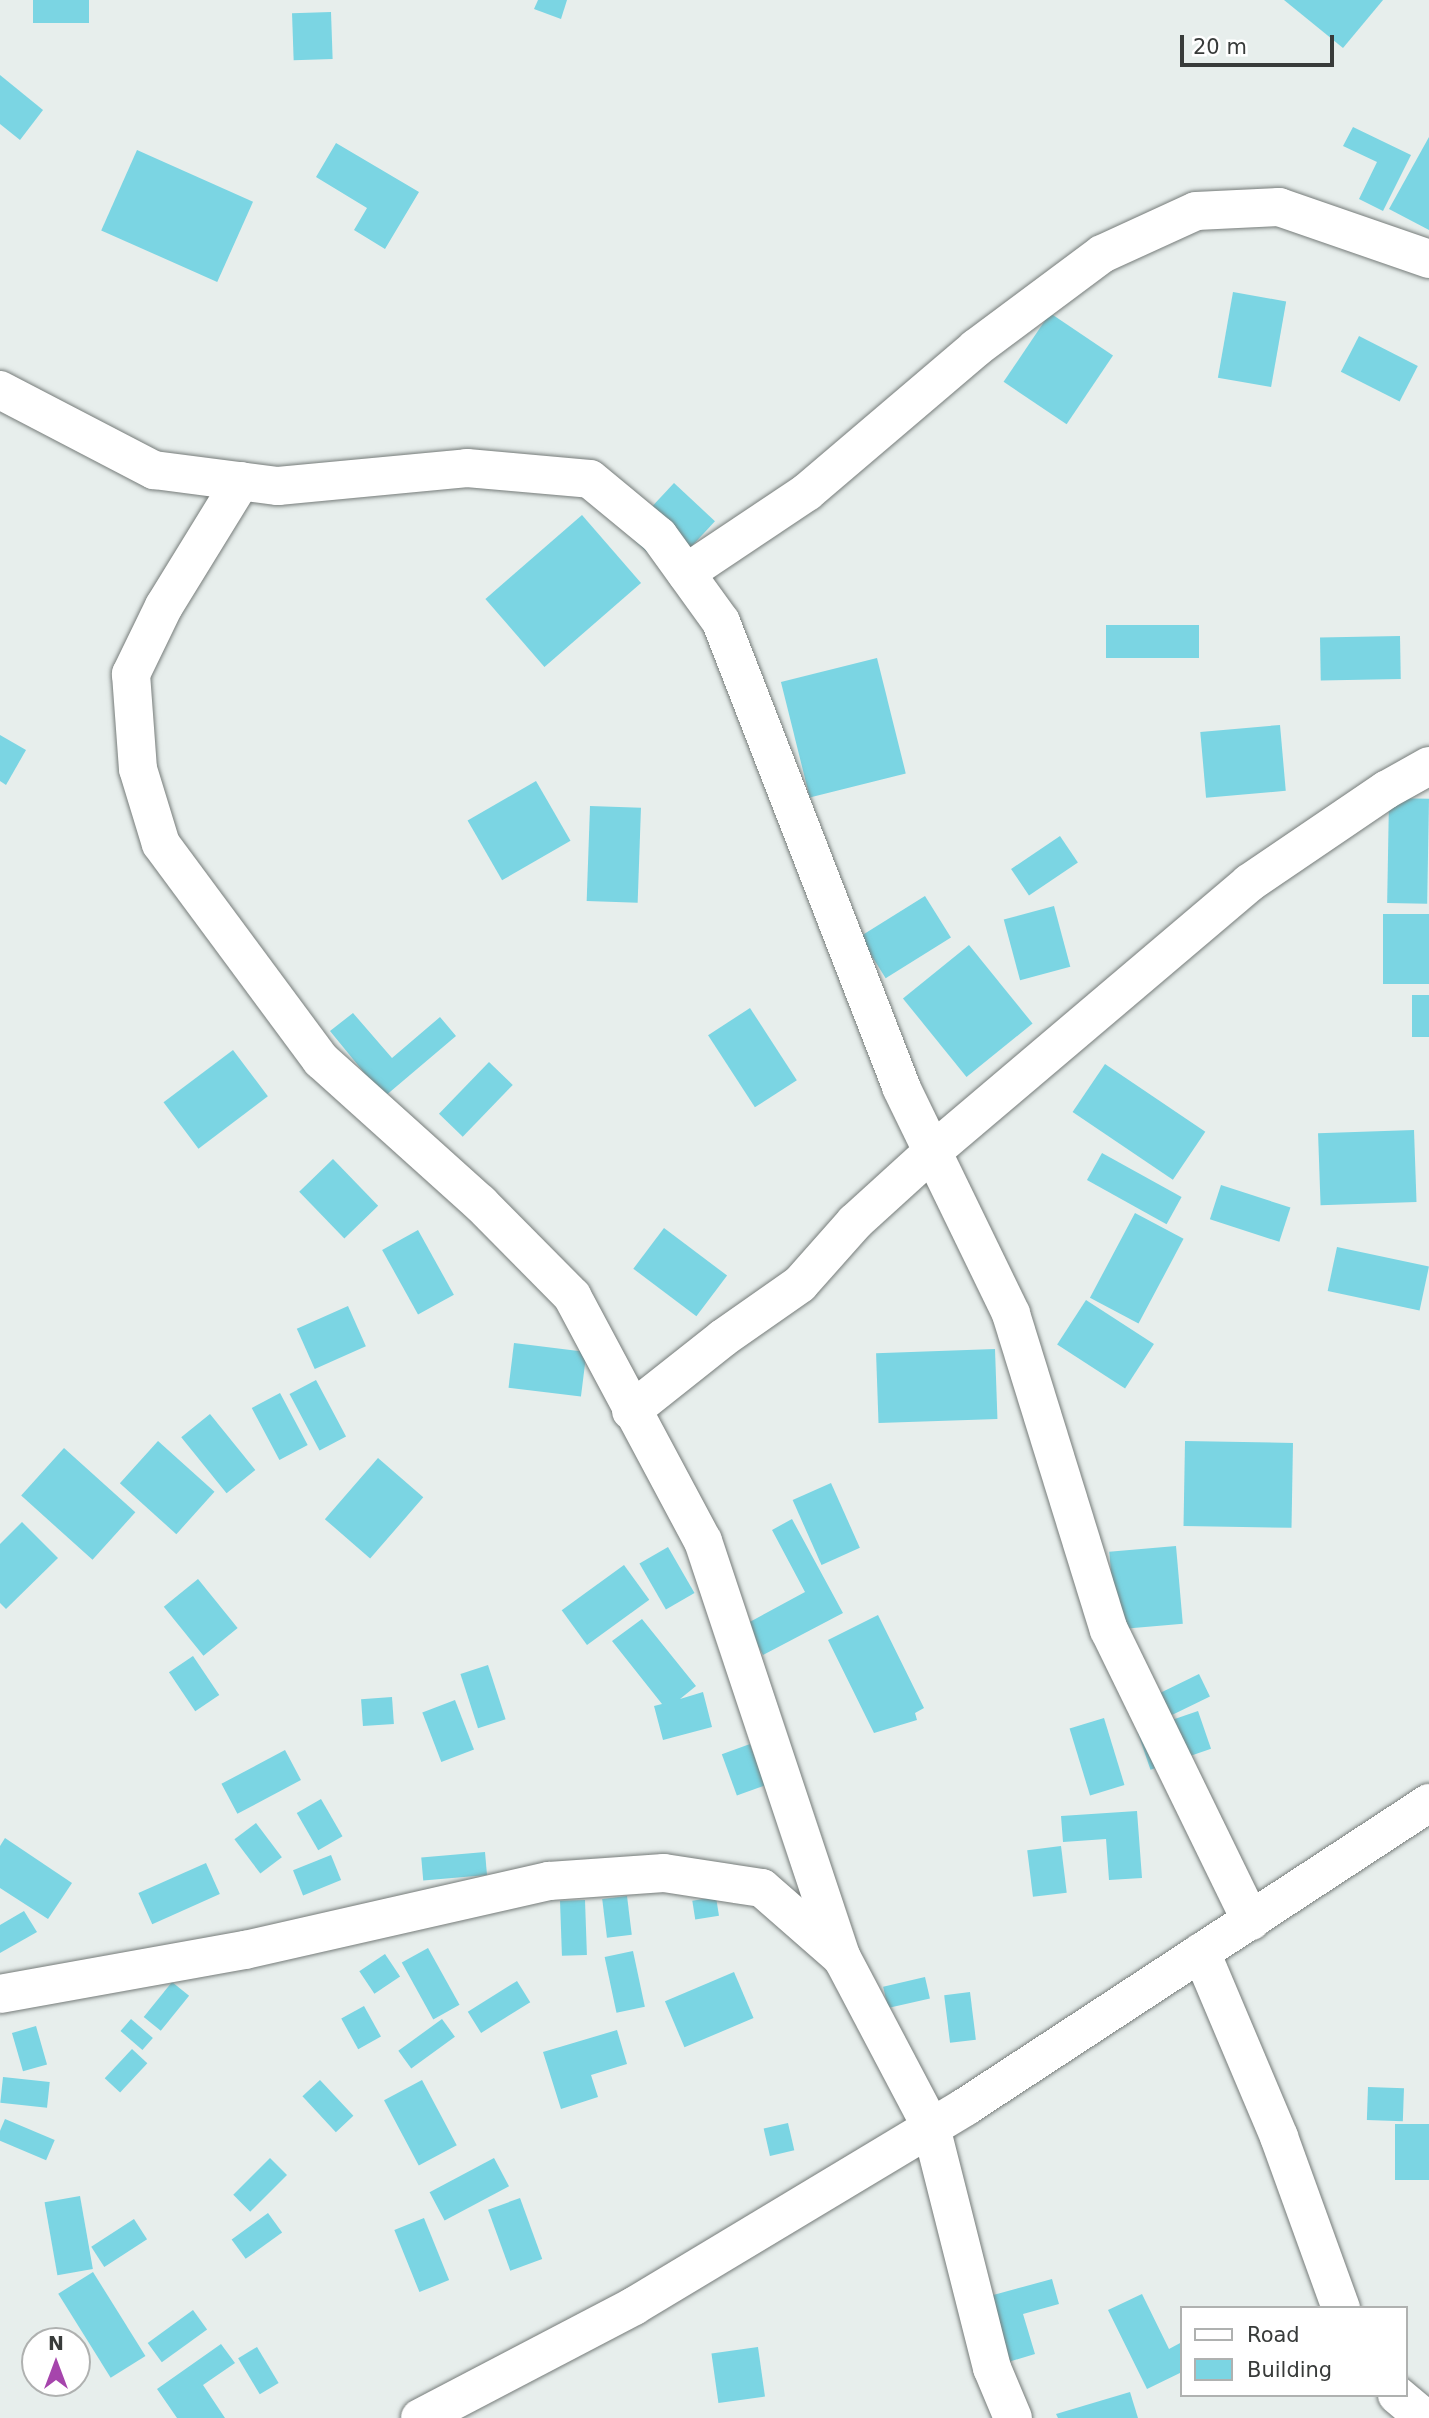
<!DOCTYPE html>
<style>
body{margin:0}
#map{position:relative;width:1429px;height:2418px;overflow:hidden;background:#e7eeec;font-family:"DejaVu Sans",sans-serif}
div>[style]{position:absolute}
.building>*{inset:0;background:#7bd5e3;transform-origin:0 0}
.roads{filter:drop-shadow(0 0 2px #767c7a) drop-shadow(0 0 2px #767c7a)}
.minor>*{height:38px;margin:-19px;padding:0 19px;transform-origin:19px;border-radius:19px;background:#fff}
span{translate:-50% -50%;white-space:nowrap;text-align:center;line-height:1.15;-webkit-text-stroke:5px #fff;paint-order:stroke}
.legend{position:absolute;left:1180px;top:2306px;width:228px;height:91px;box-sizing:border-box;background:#fff;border:2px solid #afb1b0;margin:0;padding:9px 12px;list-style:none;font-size:21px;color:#383b3a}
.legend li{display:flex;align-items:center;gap:14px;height:35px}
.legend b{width:35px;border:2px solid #afb1b0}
.north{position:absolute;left:21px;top:2327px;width:70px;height:70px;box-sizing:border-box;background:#fff;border:2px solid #afb1b0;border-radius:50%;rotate:0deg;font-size:19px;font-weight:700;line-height:28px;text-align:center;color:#383b3a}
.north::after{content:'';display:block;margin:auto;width:24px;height:32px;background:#a645ac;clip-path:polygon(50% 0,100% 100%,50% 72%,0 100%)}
.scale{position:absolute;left:1180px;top:35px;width:154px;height:32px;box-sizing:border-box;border:4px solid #383b3a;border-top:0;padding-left:9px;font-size:21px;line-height:24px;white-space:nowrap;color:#383b3a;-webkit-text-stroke:5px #fff;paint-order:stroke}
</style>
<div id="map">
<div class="building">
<div style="left:33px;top:0;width:56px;height:23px"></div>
<div style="clip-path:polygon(538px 0,567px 0,561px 19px,534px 9px)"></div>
<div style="clip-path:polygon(1284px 0,1383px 0,1343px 48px)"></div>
<div style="left:331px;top:12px;width:47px;height:39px;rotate:88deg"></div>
<div style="clip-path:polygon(0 75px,43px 110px,20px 140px,0 124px)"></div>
<div style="clip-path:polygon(1353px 127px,1411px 155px,1383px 211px,1359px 199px,1377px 162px,1343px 146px)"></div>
<div style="clip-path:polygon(1429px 137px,1429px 230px,1389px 209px)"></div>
<div style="clip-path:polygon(336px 143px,419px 192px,385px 249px,354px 230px,367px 208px,316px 177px)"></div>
<div style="left:137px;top:150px;width:127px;height:88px;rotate:24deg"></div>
<div style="left:1233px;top:292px;width:54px;height:87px;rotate:10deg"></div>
<div style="left:1050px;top:313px;width:76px;height:83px;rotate:34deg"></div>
<div style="left:1359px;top:336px;width:66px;height:40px;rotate:27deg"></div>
<div style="left:674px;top:483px;width:56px;height:69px;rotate:43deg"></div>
<div style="left:582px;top:515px;width:90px;height:128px;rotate:49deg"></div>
<div style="left:1199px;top:625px;width:33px;height:93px;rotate:90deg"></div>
<div style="left:1400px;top:636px;width:43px;height:80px;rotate:89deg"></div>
<div style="left:877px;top:658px;width:119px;height:99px;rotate:76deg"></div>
<div style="left:1280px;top:725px;width:66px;height:80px;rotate:85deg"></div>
<div style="clip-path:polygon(0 735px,26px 750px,6px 785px,0 781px)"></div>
<div style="left:536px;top:781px;width:69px;height:79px;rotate:60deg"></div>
<div style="left:1389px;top:798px;width:40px;height:105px;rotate:1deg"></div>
<div style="left:590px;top:806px;width:51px;height:95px;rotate:2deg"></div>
<div style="left:1060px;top:836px;width:32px;height:59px;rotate:56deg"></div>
<div style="left:925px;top:896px;width:49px;height:77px;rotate:58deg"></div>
<div style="left:1054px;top:906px;width:63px;height:52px;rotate:75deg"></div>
<div style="left:1383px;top:914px;width:46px;height:70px"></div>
<div style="left:969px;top:945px;width:101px;height:85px;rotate:51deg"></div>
<div style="left:1429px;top:995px;width:42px;height:17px;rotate:90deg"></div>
<div style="left:750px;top:1008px;width:86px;height:50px;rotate:57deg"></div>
<div style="clip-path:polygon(353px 1013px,392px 1058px,440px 1017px,456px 1036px,384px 1097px,330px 1031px)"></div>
<div style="left:233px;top:1050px;width:58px;height:87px;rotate:53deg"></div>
<div style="left:489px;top:1062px;width:33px;height:72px;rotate:44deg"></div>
<div style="left:1105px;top:1064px;width:121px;height:58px;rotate:34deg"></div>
<div style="left:1414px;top:1130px;width:72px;height:96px;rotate:88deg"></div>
<div style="left:1102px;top:1153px;width:91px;height:31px;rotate:29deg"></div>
<div style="left:333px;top:1159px;width:65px;height:47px;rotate:46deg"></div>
<div style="left:1221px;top:1185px;width:73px;height:36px;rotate:18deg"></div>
<div style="left:1135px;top:1213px;width:55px;height:96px;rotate:28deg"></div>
<div style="left:664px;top:1228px;width:79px;height:51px;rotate:37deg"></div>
<div style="left:418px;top:1230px;width:74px;height:41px;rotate:61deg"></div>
<div style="left:1337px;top:1247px;width:94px;height:45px;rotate:12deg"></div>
<div style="left:1086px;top:1300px;width:81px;height:53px;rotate:33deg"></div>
<div style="left:348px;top:1306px;width:44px;height:56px;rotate:66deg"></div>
<div style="left:514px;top:1343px;width:73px;height:45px;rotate:7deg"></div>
<div style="left:995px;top:1349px;width:70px;height:119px;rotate:88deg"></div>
<div style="left:316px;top:1380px;width:64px;height:30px;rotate:62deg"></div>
<div style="left:280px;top:1393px;width:59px;height:32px;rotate:62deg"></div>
<div style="left:210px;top:1414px;width:72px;height:37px;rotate:51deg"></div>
<div style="left:158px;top:1441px;width:76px;height:57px;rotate:42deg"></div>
<div style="left:1185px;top:1441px;width:108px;height:85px;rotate:1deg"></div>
<div style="left:64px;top:1448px;width:96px;height:64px;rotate:42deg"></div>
<div style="left:378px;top:1458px;width:60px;height:81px;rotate:41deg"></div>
<div style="left:831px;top:1483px;width:71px;height:42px;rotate:66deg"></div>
<div style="clip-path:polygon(792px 1519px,843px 1613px,763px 1655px,746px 1624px,805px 1592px,772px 1530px)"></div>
<div style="clip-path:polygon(22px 1522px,58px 1558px,6px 1609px,0 1603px,0 1544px)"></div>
<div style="left:1176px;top:1546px;width:78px;height:67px;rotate:85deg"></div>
<div style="left:668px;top:1547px;width:53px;height:33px;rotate:60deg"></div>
<div style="left:624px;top:1565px;width:43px;height:77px;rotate:54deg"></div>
<div style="left:198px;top:1579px;width:63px;height:44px;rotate:51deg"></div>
<div style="clip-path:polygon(878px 1615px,924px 1708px,915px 1713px,917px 1720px,874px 1733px,828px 1640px)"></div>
<div style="clip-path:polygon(642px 1619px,696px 1686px,680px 1699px,703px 1692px,712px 1727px,663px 1740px,654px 1706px,662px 1704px,612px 1641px)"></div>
<div style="left:193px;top:1656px;width:47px;height:29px;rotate:56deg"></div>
<div style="left:488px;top:1665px;width:57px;height:29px;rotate:72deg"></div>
<div style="left:1199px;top:1674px;width:25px;height:72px;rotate:64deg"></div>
<div style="left:392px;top:1697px;width:27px;height:31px;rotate:86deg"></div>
<div style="left:455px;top:1700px;width:53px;height:35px;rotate:69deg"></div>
<div style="left:1198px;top:1711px;width:40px;height:64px;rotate:71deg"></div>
<div style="left:1104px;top:1718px;width:70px;height:36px;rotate:73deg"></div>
<div style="left:750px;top:1744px;width:44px;height:30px;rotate:70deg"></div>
<div style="left:285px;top:1750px;width:34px;height:72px;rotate:62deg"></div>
<div style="left:321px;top:1799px;width:43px;height:28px;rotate:60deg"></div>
<div style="clip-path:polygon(1137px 1811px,1142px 1878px,1109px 1880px,1106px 1839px,1063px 1842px,1061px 1816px)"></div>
<div style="left:256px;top:1823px;width:43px;height:27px;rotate:53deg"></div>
<div style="clip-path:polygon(5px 1838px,72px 1883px,48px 1919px,0 1888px,0 1846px)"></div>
<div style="left:1061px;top:1846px;width:47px;height:34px;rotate:83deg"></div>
<div style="left:485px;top:1852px;width:23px;height:64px;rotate:85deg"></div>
<div style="left:331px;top:1855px;width:27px;height:41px;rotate:68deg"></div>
<div style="left:206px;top:1863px;width:34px;height:74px;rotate:66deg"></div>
<div style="left:627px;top:1896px;width:39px;height:25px;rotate:83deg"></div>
<div style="left:716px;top:1897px;width:19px;height:24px;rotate:81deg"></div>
<div style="left:585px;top:1900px;width:55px;height:25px;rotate:88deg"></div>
<div style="clip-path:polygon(24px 1911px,37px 1932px,0 1953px,0 1925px)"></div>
<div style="left:428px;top:1948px;width:65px;height:30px;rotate:61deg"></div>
<div style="left:633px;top:1951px;width:57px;height:29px;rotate:78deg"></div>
<div style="left:385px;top:1954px;width:27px;height:31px;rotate:56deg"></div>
<div style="left:734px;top:1972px;width:50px;height:75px;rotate:67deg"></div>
<div style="left:925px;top:1977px;width:22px;height:43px;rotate:77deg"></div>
<div style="left:517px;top:1981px;width:25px;height:58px;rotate:58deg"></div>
<div style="left:172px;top:1982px;width:22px;height:45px;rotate:39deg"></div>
<div style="left:970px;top:1992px;width:48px;height:26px;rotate:83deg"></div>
<div style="left:364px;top:2006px;width:35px;height:26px;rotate:61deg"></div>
<div style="left:131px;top:2019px;width:29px;height:16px;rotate:41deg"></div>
<div style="left:442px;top:2019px;width:22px;height:54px;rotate:54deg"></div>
<div style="left:36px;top:2026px;width:40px;height:25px;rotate:74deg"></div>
<div style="clip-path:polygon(617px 2030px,627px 2064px,591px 2075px,598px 2097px,561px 2109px,543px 2052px)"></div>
<div style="left:132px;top:2049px;width:21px;height:40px;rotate:43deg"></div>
<div style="left:3px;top:2077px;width:47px;height:26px;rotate:6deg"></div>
<div style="left:320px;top:2080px;width:49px;height:24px;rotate:47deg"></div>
<div style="left:422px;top:2080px;width:74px;height:43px;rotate:62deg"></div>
<div style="left:1368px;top:2087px;width:36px;height:33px;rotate:2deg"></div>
<div style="left:5px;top:2119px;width:54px;height:22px;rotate:23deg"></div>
<div style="left:788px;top:2123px;width:28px;height:25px;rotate:77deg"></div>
<div style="left:1395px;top:2124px;width:34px;height:56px"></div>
<div style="left:270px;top:2158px;width:24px;height:52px;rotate:45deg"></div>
<div style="left:494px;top:2158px;width:32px;height:73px;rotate:62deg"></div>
<div style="left:80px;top:2196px;width:74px;height:36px;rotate:80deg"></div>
<div style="left:520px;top:2198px;width:65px;height:34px;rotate:70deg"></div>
<div style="left:268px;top:2213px;width:24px;height:45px;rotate:54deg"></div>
<div style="left:424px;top:2218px;width:67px;height:32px;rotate:68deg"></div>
<div style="left:134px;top:2219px;width:24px;height:51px;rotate:57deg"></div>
<div style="left:93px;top:2272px;width:99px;height:41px;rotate:58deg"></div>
<div style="clip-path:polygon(1052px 2279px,1059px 2304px,1023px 2314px,1035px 2354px,1005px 2363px,986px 2297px)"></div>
<div style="clip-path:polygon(1142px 2294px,1169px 2349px,1182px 2342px,1182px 2372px,1147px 2389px,1108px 2310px)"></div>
<div style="left:193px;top:2310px;width:24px;height:56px;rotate:54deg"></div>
<div style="clip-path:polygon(221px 2344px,235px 2363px,203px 2385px,225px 2418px,177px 2418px,157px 2389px)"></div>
<div style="left:257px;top:2347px;width:42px;height:22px;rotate:59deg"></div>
<div style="left:758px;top:2347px;width:50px;height:47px;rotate:82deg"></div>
<div style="clip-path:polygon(1130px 2392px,1138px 2418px,1058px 2418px,1056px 2414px)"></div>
</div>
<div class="roads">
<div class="minor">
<div style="left:0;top:390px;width:174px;rotate:27.5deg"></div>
<div style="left:154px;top:470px;width:125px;rotate:7.4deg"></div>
<div style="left:278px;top:486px;width:190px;rotate:-5.4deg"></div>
<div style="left:467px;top:468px;width:123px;rotate:5.1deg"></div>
<div style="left:590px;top:479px;width:89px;rotate:39.6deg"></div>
<div style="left:659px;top:536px;width:106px;rotate:54.2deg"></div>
<div style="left:721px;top:622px;width:499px;rotate:68.8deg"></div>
<div style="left:901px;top:1087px;width:252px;rotate:64.1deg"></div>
<div style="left:1011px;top:1314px;width:331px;rotate:72.8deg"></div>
<div style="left:1109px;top:1630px;width:324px;rotate:64deg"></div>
<div style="left:241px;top:481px;width:147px;rotate:121.6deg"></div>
<div style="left:164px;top:606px;width:76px;rotate:115.9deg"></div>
<div style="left:131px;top:674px;width:95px;rotate:85.8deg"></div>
<div style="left:138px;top:769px;width:78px;rotate:73deg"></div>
<div style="left:161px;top:844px;width:269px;rotate:53.5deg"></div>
<div style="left:321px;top:1060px;width:214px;rotate:42deg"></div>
<div style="left:480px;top:1203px;width:131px;rotate:45.3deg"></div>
<div style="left:572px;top:1296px;width:278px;rotate:61.9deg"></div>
<div style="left:703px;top:1541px;width:440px;rotate:71.6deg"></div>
<div style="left:686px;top:573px;width:146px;rotate:-33.8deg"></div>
<div style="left:807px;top:492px;width:222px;rotate:-40.4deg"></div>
<div style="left:976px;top:348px;width:157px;rotate:-36.7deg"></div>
<div style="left:1102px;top:254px;width:103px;rotate:-24.6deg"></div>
<div style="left:1196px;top:211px;width:83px;rotate:-2.8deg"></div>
<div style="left:1279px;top:207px;width:159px;rotate:19.1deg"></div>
<div style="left:631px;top:1411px;width:117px;rotate:-38.4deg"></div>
<div style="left:723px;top:1338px;width:94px;rotate:-35deg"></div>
<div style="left:800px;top:1284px;width:83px;rotate:-48.4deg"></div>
<div style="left:855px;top:1222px;width:104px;rotate:-42.3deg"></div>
<div style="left:932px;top:1152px;width:416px;rotate:-40.3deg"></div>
<div style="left:1249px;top:883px;width:166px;rotate:-34.2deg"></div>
<div style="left:1386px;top:790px;width:49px;rotate:-29.2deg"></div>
<div style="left:1201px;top:1952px;width:201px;rotate:67.1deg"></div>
<div style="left:1279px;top:2137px;width:182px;rotate:70.1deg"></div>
<div style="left:0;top:1994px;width:249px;rotate:-10.2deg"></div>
<div style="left:245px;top:1950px;width:312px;rotate:-12.8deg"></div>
<div style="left:549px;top:1881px;width:115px;rotate:-4deg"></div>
<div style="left:664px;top:1873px;width:99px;rotate:8.7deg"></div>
<div style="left:762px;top:1888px;width:106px;rotate:41.2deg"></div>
<div style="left:842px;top:1958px;width:191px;rotate:62.2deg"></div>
<div style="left:931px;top:2127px;width:249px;rotate:75.8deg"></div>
<div style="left:992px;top:2368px;width:54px;rotate:67.2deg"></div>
<div style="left:1397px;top:2395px;width:35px;rotate:40deg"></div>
<div style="left:420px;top:2418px;width:242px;rotate:-27.6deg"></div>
<div style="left:634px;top:2306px;width:386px;rotate:-31deg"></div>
<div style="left:965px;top:2107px;width:555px;rotate:-33.23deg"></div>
</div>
</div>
<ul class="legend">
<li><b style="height:9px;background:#fff"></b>Road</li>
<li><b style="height:19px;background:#7bd5e3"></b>Building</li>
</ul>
<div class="north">N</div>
<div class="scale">20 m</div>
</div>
